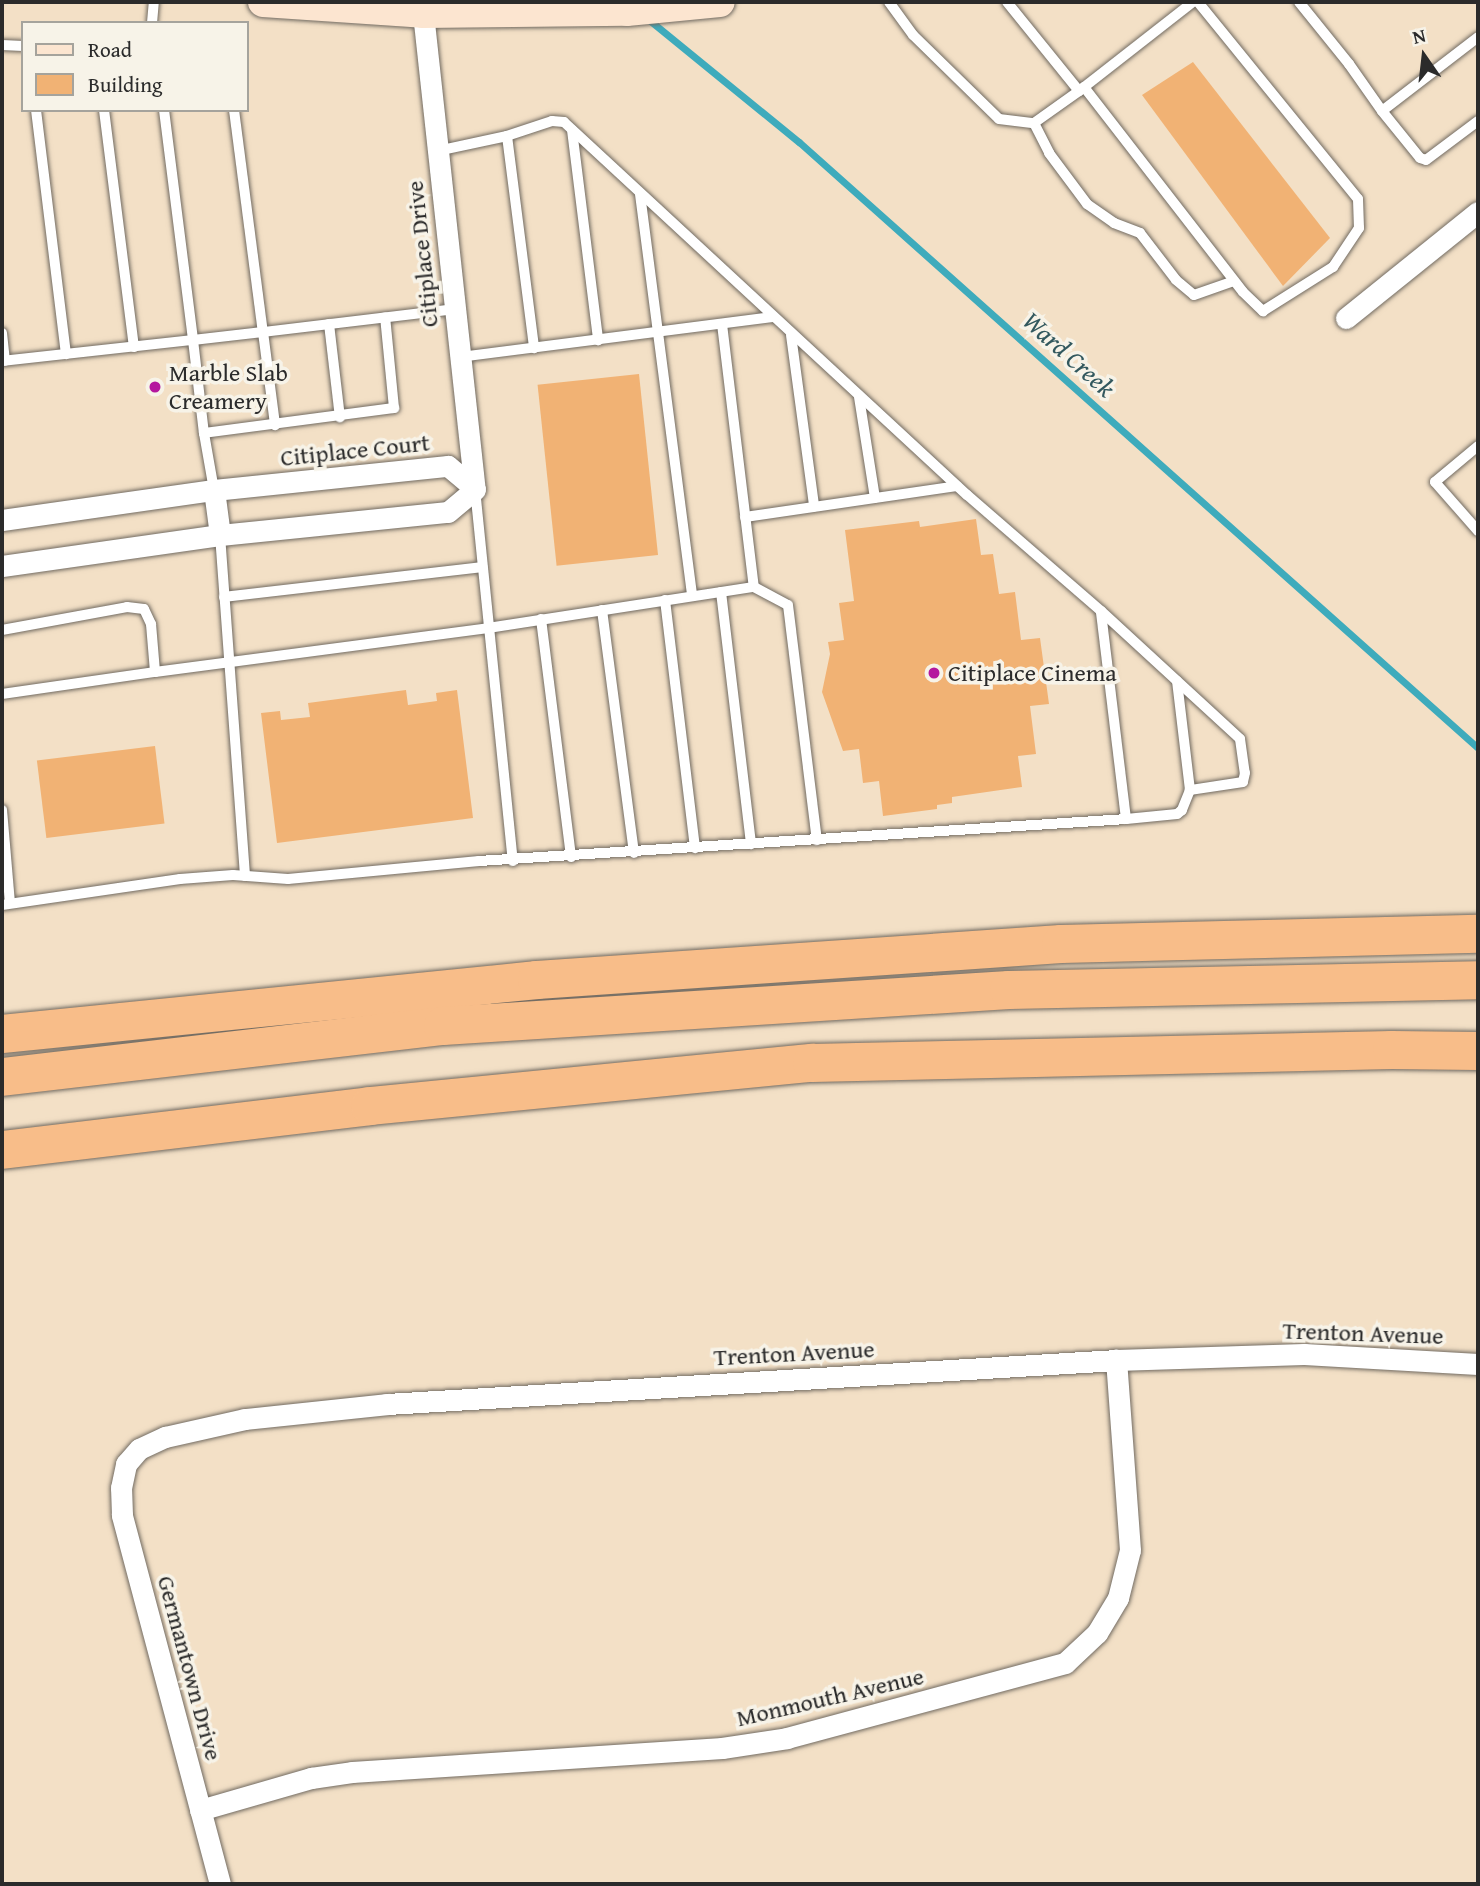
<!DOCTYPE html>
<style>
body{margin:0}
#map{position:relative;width:1480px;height:1886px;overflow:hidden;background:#f3e0c6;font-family:"Gentium Book Plus",serif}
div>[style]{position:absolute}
.stream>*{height:7px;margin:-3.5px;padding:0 3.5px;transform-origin:3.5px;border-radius:3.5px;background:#3eabbc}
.building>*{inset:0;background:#f1b274;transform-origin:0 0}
.roads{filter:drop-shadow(0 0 2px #716a61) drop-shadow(0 0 2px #716a61)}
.lane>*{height:10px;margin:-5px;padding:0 5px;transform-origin:5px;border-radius:5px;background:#fff}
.street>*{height:21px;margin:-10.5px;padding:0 10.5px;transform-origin:10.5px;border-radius:10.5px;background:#fff}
.secondary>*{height:30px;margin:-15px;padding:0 15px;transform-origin:15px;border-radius:15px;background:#fce5d0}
.highway>*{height:38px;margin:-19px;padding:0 19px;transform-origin:19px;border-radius:19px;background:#f8bd89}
.dots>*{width:19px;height:19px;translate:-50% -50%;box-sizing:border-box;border:4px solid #f7f3e8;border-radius:50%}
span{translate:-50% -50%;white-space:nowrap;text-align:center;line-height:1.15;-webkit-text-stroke:7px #f7f3e8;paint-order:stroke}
.street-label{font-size:24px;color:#2b2b2b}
.poi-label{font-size:24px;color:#2b2b2b}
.left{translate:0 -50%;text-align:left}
.water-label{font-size:26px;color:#32585e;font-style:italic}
.frame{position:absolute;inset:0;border:4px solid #2b2b2b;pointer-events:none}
.legend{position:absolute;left:21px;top:21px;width:228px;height:91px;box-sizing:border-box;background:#f7f3e8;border:2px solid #a5a39c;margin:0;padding:9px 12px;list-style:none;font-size:21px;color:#2b2b2b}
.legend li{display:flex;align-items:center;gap:14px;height:35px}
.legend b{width:35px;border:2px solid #a5a39c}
.north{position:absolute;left:1389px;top:21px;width:70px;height:70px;-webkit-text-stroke:5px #f7f3e8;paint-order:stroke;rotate:346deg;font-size:19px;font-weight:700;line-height:28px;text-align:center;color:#2b2b2b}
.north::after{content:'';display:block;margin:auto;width:24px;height:32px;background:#2b2b2b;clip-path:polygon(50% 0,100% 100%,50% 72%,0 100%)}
</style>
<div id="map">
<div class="stream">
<div style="left:648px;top:19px;width:195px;rotate:39.2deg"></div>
<div style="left:799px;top:142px;width:910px;rotate:41.75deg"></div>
</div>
<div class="building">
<div style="clip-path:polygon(1193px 62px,1330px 238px,1283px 286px,1142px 95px)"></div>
<div style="left:639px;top:374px;width:182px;height:102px;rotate:84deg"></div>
<div style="clip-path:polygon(976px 519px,981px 555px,993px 554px,999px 594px,1015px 592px,1021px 640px,1040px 638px,1049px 704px,1030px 706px,1036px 754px,1018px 756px,1022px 787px,952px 797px,952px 803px,937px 805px,937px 809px,883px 816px,879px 781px,863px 783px,859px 749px,843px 751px,822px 692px,830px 654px,828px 642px,844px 640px,839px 603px,854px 601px,845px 530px,919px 521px,920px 527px)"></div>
<div style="clip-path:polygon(406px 690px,408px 705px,437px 701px,436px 693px,457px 690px,473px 818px,277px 843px,261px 713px,280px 711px,281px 720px,310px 717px,308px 703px)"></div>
<div style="left:155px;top:746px;width:78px;height:119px;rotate:83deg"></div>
</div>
<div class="roads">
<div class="lane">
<div style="left:889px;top:2px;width:41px;rotate:54deg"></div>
<div style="left:913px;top:35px;width:120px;rotate:44.3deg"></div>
<div style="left:999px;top:119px;width:35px;rotate:7deg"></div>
<div style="left:1034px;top:123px;width:55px;rotate:-35.4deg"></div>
<div style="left:1079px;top:91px;width:114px;rotate:-129deg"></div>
<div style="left:1299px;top:2px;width:80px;rotate:51.1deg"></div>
<div style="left:1349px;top:64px;width:57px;rotate:54.9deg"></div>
<div style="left:1382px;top:111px;width:121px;rotate:-37.6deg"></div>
<div style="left:152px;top:23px;width:21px;rotate:-85deg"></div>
<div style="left:2px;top:45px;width:21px;rotate:3deg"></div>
<div style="left:1084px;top:87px;width:259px;rotate:52.2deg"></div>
<div style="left:1243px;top:292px;width:28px;rotate:44deg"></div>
<div style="left:1263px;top:311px;width:83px;rotate:-32.2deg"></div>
<div style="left:1333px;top:267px;width:47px;rotate:-56.3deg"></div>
<div style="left:1359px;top:228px;width:29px;rotate:-92deg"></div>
<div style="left:1358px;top:199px;width:254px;rotate:-129.1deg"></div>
<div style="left:1079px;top:91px;width:145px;rotate:-38deg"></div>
<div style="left:36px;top:110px;width:246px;rotate:83deg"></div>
<div style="left:104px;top:110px;width:239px;rotate:82.8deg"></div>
<div style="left:164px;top:110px;width:232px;rotate:82.8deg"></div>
<div style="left:193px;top:340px;width:70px;rotate:-6.5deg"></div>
<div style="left:263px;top:332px;width:94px;rotate:82.6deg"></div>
<div style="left:234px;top:110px;width:224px;rotate:82.6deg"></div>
<div style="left:263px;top:332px;width:193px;rotate:-6.8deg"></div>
<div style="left:1382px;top:111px;width:60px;rotate:51deg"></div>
<div style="left:1420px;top:158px;width:6px;rotate:18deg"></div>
<div style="left:1426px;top:160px;width:65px;rotate:-36.9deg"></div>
<div style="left:1034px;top:123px;width:34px;rotate:63deg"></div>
<div style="left:1049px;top:153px;width:64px;rotate:53.3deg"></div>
<div style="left:1087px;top:204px;width:33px;rotate:35deg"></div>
<div style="left:1114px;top:223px;width:28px;rotate:21deg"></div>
<div style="left:1140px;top:233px;width:59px;rotate:52.5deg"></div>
<div style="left:1176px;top:280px;width:23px;rotate:40deg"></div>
<div style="left:1194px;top:295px;width:42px;rotate:-19.3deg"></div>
<div style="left:572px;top:130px;width:212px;rotate:82.9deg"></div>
<div style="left:507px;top:136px;width:214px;rotate:82.7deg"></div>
<div style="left:640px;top:194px;width:405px;rotate:82.6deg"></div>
<div style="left:329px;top:324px;width:94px;rotate:83.3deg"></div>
<div style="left:722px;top:324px;width:265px;rotate:83.1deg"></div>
<div style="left:2px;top:333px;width:28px;rotate:84deg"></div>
<div style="left:791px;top:335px;width:173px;rotate:82.3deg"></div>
<div style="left:460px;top:357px;width:316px;rotate:-7.3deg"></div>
<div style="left:2px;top:361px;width:192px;rotate:-6.3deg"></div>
<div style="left:193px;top:340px;width:94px;rotate:83.3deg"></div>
<div style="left:859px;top:397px;width:102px;rotate:81deg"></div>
<div style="left:1478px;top:446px;width:56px;rotate:140.1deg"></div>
<div style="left:1435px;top:482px;width:65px;rotate:48.7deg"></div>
<div style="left:475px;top:489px;width:374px;rotate:84.2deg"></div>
<div style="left:214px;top:490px;width:58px;rotate:-100deg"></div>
<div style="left:204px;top:433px;width:192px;rotate:-7.5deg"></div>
<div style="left:394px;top:408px;width:91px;rotate:-95.6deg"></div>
<div style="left:745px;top:517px;width:214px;rotate:-8.3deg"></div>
<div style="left:220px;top:535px;width:342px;rotate:85.8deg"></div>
<div style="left:721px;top:592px;width:254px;rotate:83.2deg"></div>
<div style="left:224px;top:597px;width:260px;rotate:-6.6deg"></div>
<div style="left:665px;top:600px;width:250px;rotate:83.1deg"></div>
<div style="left:602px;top:610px;width:245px;rotate:82.5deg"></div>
<div style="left:1101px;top:611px;width:189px;rotate:42.6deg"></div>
<div style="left:1240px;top:739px;width:34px;rotate:82deg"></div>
<div style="left:1245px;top:773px;width:9px;rotate:103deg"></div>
<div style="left:1243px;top:782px;width:54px;rotate:171.4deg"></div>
<div style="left:1190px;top:790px;width:22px;rotate:112deg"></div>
<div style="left:1182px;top:810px;width:6px;rotate:141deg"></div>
<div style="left:1177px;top:814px;width:51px;rotate:174.4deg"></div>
<div style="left:541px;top:619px;width:240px;rotate:82.8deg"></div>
<div style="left:2px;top:630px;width:127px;rotate:-10.4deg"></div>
<div style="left:127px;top:607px;width:17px;rotate:7deg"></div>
<div style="left:144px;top:609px;width:17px;rotate:65deg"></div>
<div style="left:151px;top:624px;width:48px;rotate:85.2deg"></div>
<div style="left:155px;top:672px;width:336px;rotate:-7.5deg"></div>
<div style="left:488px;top:628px;width:269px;rotate:-8.8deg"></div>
<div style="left:754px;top:587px;width:38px;rotate:28deg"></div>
<div style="left:788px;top:605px;width:237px;rotate:83deg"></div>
<div style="left:1177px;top:681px;width:110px;rotate:83.2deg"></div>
<div style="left:2px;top:694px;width:155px;rotate:-8.2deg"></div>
<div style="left:2px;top:810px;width:93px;rotate:85.1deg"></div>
<div style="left:2px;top:905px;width:180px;rotate:-8.3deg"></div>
<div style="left:180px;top:879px;width:53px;rotate:-4.3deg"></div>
<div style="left:233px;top:875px;width:55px;rotate:4.2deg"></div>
<div style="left:288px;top:879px;width:192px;rotate:-5.4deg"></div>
<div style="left:479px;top:861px;width:648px;rotate:-3.71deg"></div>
<div style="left:1126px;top:819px;width:209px;rotate:-96.9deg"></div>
<div style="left:1101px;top:611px;width:177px;rotate:-139.1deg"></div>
<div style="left:967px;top:495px;width:549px;rotate:-137.21deg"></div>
<div style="left:564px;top:122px;width:12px;rotate:-175deg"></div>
<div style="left:552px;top:121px;width:47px;rotate:161.6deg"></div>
<div style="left:507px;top:136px;width:72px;rotate:167.9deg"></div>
</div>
<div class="street">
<div style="left:423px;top:13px;width:479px;rotate:83.8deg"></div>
<div style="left:1346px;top:318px;width:169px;rotate:-38.8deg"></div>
<div style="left:214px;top:490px;width:45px;rotate:82.4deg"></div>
<div style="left:2px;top:520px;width:214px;rotate:-8.1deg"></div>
<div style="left:214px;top:490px;width:235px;rotate:-5.9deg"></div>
<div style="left:448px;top:466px;width:35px;rotate:40deg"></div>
<div style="left:2px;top:566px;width:220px;rotate:-8.1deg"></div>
<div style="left:220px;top:535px;width:229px;rotate:-5.8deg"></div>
<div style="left:448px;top:512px;width:35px;rotate:-40deg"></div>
<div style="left:200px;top:1810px;width:116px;rotate:-16.1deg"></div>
<div style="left:311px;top:1778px;width:41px;rotate:-8.3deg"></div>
<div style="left:352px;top:1772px;width:371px;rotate:-3.7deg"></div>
<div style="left:722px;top:1748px;width:66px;rotate:-8.7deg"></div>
<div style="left:787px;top:1738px;width:288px;rotate:-15.1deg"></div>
<div style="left:1065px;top:1663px;width:44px;rotate:-43.2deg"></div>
<div style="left:1097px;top:1633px;width:41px;rotate:-59deg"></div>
<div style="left:1118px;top:1598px;width:49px;rotate:-76deg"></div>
<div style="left:1130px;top:1550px;width:191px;rotate:-94.2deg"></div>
<div style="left:220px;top:1884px;width:382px;rotate:-104.9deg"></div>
<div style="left:122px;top:1515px;width:27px;rotate:-92deg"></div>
<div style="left:121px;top:1488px;width:25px;rotate:-78deg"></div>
<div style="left:126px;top:1464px;width:20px;rotate:-49deg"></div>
<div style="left:139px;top:1449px;width:29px;rotate:-25deg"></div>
<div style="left:165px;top:1437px;width:82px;rotate:-12.7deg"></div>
<div style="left:245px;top:1419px;width:143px;rotate:-6deg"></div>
<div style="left:387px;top:1404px;width:730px;rotate:-3.45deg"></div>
<div style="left:1116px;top:1360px;width:188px;rotate:-1.8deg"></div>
<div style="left:1304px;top:1354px;width:174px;rotate:3.3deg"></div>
</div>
<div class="secondary">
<div style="left:263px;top:2px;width:160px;rotate:3.9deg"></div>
<div style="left:423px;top:13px;width:204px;rotate:-0.6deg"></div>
<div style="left:627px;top:11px;width:93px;rotate:-5.5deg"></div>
</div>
<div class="highway">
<div style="left:2px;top:1034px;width:538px;rotate:-5.76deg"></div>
<div style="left:537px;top:980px;width:525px;rotate:-3.93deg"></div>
<div style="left:1061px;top:944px;width:417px;rotate:-1.4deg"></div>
<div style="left:2px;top:1077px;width:444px;rotate:-6.6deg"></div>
<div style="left:443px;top:1026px;width:567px;rotate:-3.64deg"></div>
<div style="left:1009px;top:990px;width:469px;rotate:-1.2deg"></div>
<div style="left:2px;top:1150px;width:371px;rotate:-6.8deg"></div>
<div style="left:370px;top:1106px;width:444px;rotate:-5.6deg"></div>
<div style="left:812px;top:1063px;width:580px;rotate:-1.28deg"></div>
<div style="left:1392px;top:1050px;width:86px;rotate:0.7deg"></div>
</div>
</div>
<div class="dots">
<div style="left:155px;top:387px;background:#b5179e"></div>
<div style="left:934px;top:673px;background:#b5179e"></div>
</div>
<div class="street-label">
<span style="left:422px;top:254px;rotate:-96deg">Citiplace Drive</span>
<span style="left:355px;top:450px;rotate:-6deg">Citiplace Court</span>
<span style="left:1363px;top:1333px;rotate:2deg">Trenton Avenue</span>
<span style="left:794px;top:1353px;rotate:-3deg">Trenton Avenue</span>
<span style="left:190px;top:1668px;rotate:75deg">Germantown Drive</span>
<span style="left:830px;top:1697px;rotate:-13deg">Monmouth Avenue</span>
</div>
<div class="poi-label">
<span class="left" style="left:169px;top:387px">Marble Slab<br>Creamery</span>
<span class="left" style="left:948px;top:673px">Citiplace Cinema</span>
</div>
<div class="water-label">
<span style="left:1069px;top:354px;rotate:42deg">Ward Creek</span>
</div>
<div class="frame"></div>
<ul class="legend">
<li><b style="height:9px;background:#fce5d0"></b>Road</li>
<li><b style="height:19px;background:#f1b274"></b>Building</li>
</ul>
<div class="north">N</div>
</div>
